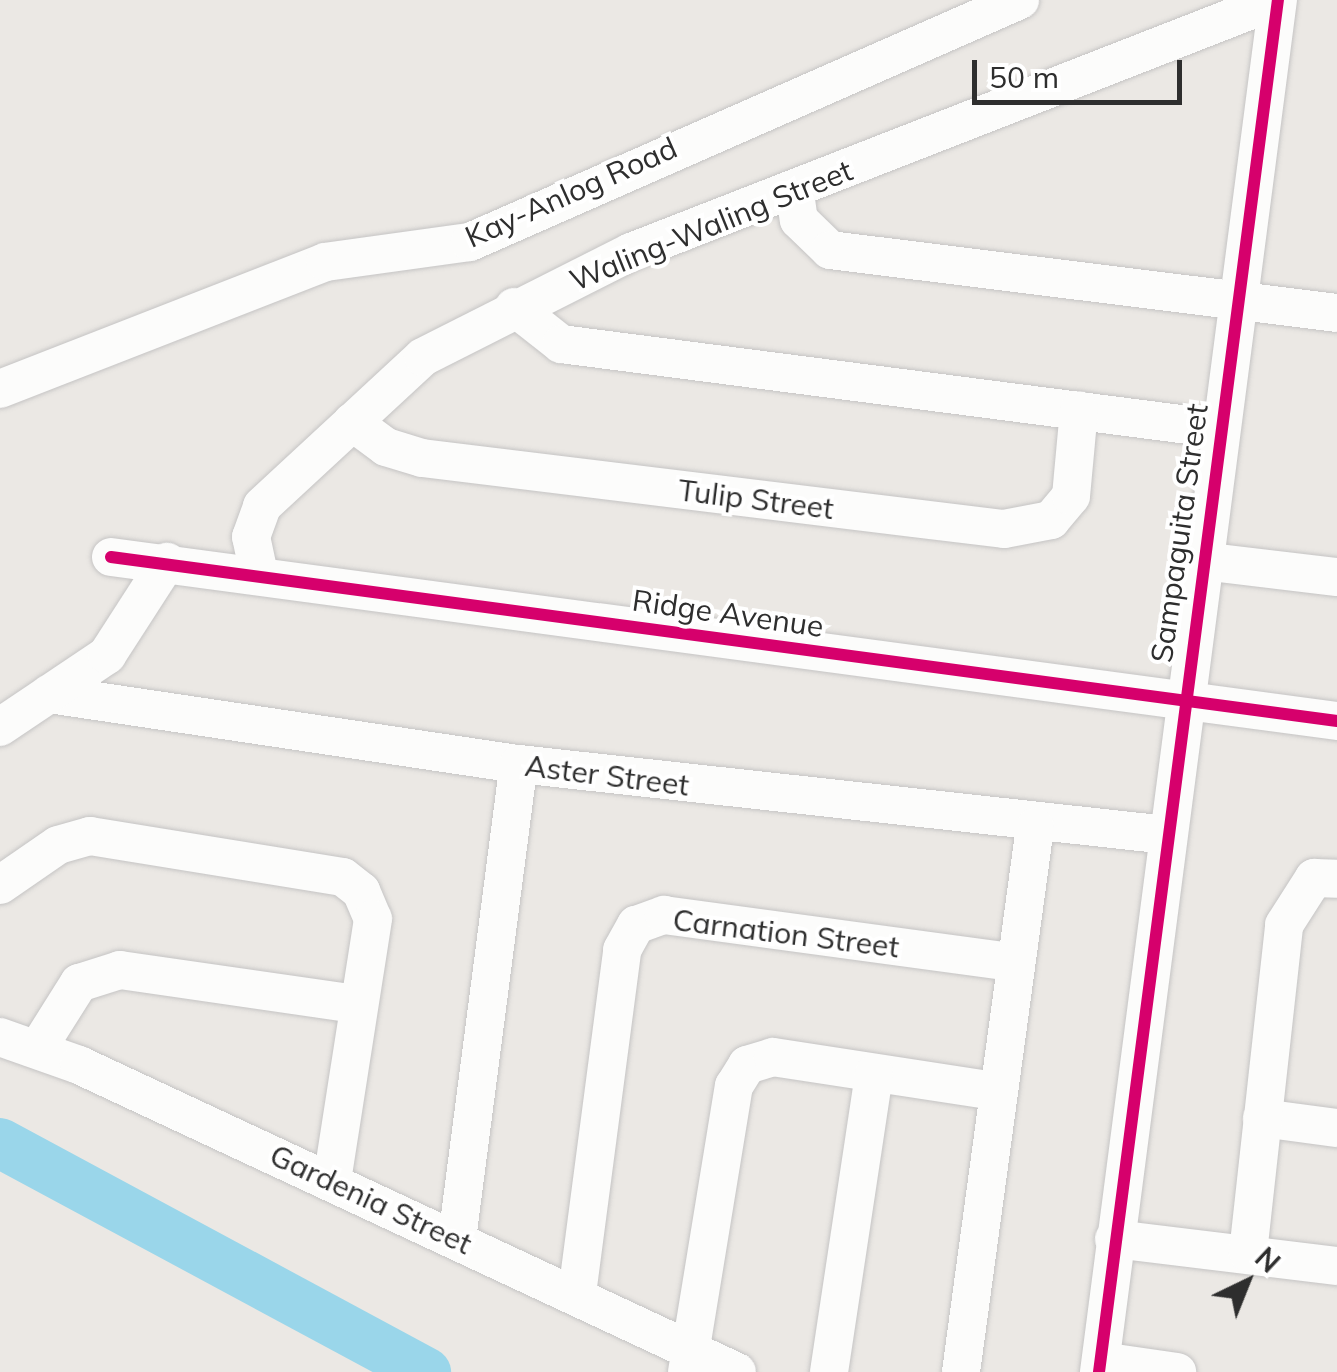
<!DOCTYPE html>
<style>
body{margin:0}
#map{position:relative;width:1337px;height:1372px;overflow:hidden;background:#ebe8e4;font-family:Mulish,sans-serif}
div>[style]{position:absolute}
.river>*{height:50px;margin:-25px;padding:0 25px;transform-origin:25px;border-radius:25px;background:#9ad6ea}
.roads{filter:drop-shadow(0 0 2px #c5c4c4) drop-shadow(0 0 2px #c5c4c4)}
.minor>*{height:38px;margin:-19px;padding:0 19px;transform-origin:19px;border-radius:19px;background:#fcfcfb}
.cycleway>*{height:12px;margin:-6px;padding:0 6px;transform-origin:6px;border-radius:6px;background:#d6006c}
span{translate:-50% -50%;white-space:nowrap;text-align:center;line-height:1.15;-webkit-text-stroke:8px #fff;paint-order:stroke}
.street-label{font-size:30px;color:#2e2e2e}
.north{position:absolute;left:1197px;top:1232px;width:100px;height:100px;-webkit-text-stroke:8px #fff;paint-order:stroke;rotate:43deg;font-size:28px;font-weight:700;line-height:40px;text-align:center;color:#2e2e2e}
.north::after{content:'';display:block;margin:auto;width:35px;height:45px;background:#2e2e2e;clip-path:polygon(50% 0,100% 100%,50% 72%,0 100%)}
.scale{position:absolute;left:972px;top:60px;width:210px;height:45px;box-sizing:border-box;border:5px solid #2e2e2e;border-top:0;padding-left:12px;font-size:30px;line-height:35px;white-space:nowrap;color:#2e2e2e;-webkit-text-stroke:8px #fff;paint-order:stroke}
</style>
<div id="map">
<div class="river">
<div style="left:0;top:1143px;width:484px;rotate:28.3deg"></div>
</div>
<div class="roads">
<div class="minor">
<div style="left:795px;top:193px;width:27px;rotate:82deg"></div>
<div style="left:799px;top:220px;width:43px;rotate:44.1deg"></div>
<div style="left:830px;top:250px;width:511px;rotate:7.08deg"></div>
<div style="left:514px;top:307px;width:60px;rotate:38.2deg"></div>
<div style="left:561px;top:344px;width:663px;rotate:7.36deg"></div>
<div style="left:0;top:389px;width:349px;rotate:-21.3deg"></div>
<div style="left:325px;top:262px;width:146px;rotate:-7.9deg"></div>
<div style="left:470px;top:242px;width:601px;rotate:-23.75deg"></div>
<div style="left:352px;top:422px;width:42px;rotate:36.3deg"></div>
<div style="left:386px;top:447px;width:38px;rotate:17deg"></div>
<div style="left:422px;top:458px;width:586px;rotate:6.96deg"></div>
<div style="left:1004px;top:529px;width:48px;rotate:-10.8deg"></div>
<div style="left:1051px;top:520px;width:31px;rotate:-50deg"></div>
<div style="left:1071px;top:496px;width:86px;rotate:-84.7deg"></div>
<div style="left:111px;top:557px;width:1237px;rotate:7.62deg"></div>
<div style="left:1202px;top:561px;width:136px;rotate:6.8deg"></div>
<div style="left:259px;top:574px;width:38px;rotate:-102deg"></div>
<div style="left:251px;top:537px;width:33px;rotate:-70deg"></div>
<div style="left:262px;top:506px;width:219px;rotate:-42.8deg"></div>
<div style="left:423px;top:357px;width:233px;rotate:-26.8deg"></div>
<div style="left:631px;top:252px;width:693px;rotate:-21.31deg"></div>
<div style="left:49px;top:694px;width:475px;rotate:8.5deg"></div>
<div style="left:519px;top:764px;width:652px;rotate:6.25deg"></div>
<div style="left:0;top:727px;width:129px;rotate:-33.9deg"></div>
<div style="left:107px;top:655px;width:111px;rotate:-57.2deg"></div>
<div style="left:0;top:885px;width:70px;rotate:-34.6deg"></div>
<div style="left:58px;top:845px;width:33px;rotate:-16deg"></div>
<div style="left:90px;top:836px;width:256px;rotate:9.2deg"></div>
<div style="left:343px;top:877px;width:23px;rotate:38deg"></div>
<div style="left:361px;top:891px;width:30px;rotate:67deg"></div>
<div style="left:373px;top:919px;width:265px;rotate:98.9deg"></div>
<div style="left:0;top:1037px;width:84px;rotate:19.5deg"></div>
<div style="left:79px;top:1065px;width:726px;rotate:25.01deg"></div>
<div style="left:38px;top:1048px;width:77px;rotate:-57.8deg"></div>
<div style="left:79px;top:983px;width:43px;rotate:-17.6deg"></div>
<div style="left:120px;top:970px;width:239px;rotate:8.2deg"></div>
<div style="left:1262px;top:1118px;width:76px;rotate:7.6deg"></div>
<div style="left:457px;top:1239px;width:479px;rotate:-82.6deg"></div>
<div style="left:1114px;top:1239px;width:225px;rotate:6.9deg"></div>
<div style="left:1248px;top:1253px;width:330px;rotate:-83.7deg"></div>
<div style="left:1284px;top:925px;width:56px;rotate:-57.4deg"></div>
<div style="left:1314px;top:878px;width:23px;rotate:2deg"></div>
<div style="left:577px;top:1294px;width:347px;rotate:-82.5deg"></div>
<div style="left:622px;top:950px;width:29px;rotate:-61deg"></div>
<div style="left:636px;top:925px;width:30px;rotate:-20deg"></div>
<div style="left:664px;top:915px;width:352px;rotate:7.7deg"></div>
<div style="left:1101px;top:1361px;width:77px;rotate:8.2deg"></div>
<div style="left:687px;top:1372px;width:290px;rotate:-80.7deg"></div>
<div style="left:734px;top:1086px;width:25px;rotate:-58deg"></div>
<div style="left:747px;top:1065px;width:27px;rotate:-17deg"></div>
<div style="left:773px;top:1057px;width:225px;rotate:8.7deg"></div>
<div style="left:829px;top:1372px;width:302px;rotate:-81.4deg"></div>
<div style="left:961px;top:1372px;width:550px;rotate:-82.27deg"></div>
<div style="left:1099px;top:1372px;width:1384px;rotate:-82.57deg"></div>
</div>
</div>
<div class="cycleway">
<div style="left:111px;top:557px;width:1237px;rotate:7.62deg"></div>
<div style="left:1099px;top:1372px;width:1384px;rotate:-82.57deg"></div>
</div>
<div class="street-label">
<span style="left:571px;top:192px;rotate:-24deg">Kay-Anlog Road</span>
<span style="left:711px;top:225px;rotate:-22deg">Waling-Waling Street</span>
<span style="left:756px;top:499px;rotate:7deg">Tulip Street</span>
<span style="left:1179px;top:533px;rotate:-82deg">Sampaguita Street</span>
<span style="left:728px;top:613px;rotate:8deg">Ridge Avenue</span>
<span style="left:607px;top:775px;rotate:7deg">Aster Street</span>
<span style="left:786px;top:933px;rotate:7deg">Carnation Street</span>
<span style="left:371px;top:1199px;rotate:25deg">Gardenia Street</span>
</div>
<div class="north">N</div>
<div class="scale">50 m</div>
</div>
